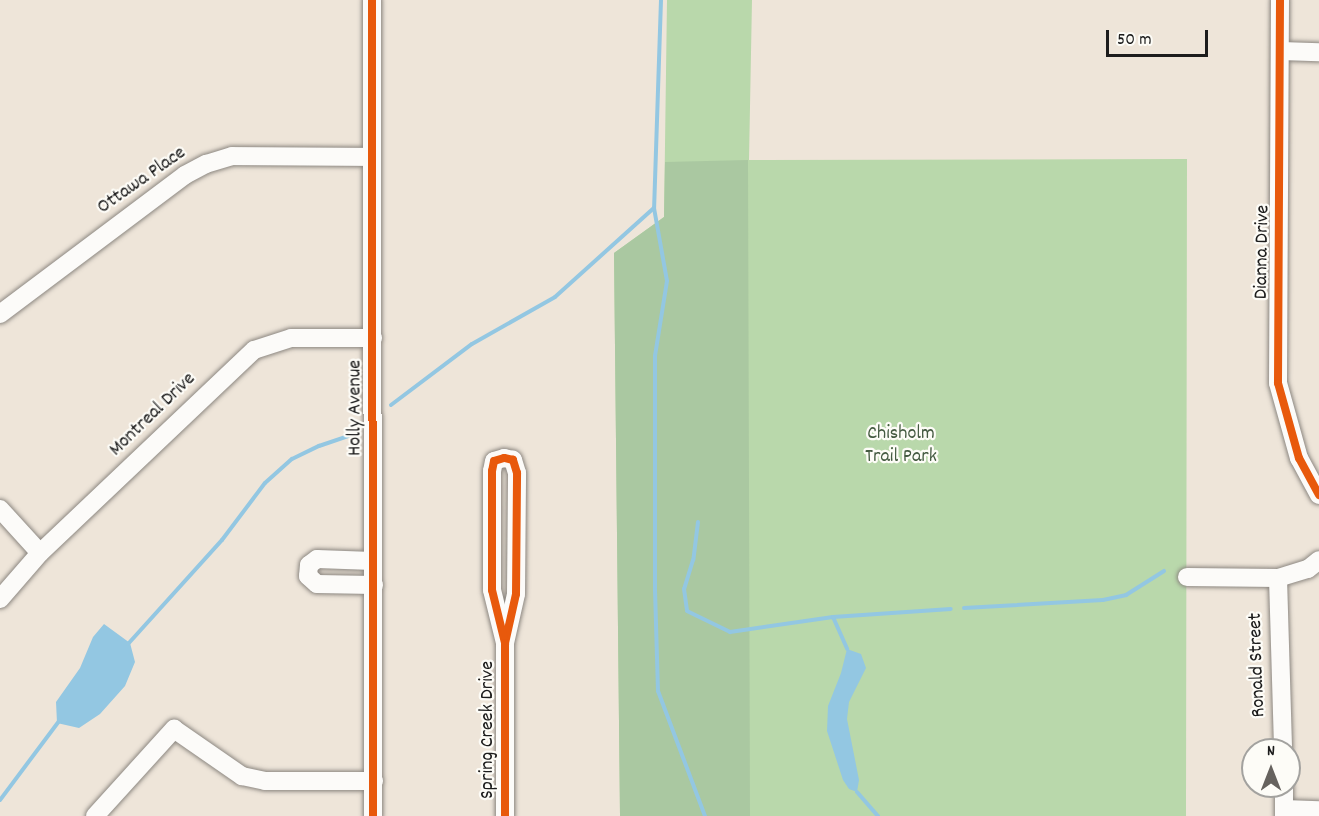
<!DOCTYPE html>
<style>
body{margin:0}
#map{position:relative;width:1319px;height:816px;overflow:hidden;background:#eee5d9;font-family:Dekko,sans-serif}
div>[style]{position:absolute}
.green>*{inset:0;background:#b9d8ab}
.forest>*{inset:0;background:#aac8a1}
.water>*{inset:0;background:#93c7e2}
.stream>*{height:4px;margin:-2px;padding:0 2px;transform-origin:2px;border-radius:2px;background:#93c7e2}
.roads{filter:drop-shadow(0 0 2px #8c8781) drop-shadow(0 0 2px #8c8781)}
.minor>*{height:18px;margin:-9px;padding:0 9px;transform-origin:9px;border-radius:9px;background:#fcfbf9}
.cycleway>*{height:8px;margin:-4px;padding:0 4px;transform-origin:4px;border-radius:4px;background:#e8590c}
span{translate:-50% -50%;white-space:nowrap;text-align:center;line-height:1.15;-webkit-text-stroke:4.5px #fdfcf7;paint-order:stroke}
.street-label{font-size:20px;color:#1c1c1c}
.park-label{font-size:20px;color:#445a41}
.north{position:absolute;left:1241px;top:738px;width:60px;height:60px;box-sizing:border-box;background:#fdfcf7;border:2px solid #a3a29f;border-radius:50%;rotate:0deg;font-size:16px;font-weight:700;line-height:24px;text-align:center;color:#1c1c1c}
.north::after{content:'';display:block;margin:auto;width:21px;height:27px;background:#66625e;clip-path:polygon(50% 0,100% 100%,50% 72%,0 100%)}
.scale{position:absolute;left:1106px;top:30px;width:102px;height:27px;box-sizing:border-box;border:3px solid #1c1c1c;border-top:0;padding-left:8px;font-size:18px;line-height:21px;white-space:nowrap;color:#1c1c1c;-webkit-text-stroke:4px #fdfcf7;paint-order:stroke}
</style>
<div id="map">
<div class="green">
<div style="clip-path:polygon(667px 0,752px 0,749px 160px,1187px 159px,1186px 816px,620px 816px,614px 253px,664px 217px)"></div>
</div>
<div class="forest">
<div style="clip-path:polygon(748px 160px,750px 816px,620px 816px,614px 253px,664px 217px,665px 162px)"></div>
</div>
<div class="water">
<div style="clip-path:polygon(104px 624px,130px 643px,135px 662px,125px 686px,100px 714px,79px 728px,57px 723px,56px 702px,80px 668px,93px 637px)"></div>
<div style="clip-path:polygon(847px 649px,861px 654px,866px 668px,849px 702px,847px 719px,859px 780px,857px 792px,849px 789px,843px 780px,827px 731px,828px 706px,841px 673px)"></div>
</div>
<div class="stream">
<div style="left:661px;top:0;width:208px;rotate:91.9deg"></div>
<div style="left:654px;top:208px;width:74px;rotate:79.9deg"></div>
<div style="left:667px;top:281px;width:76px;rotate:99.1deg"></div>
<div style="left:655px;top:356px;width:234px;rotate:90deg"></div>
<div style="left:655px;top:590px;width:101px;rotate:88.3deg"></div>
<div style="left:658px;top:691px;width:134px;rotate:69.4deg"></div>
<div style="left:391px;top:405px;width:101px;rotate:-37deg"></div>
<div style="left:472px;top:344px;width:95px;rotate:-29.5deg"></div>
<div style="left:555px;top:297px;width:133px;rotate:-42deg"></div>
<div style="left:698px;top:522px;width:38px;rotate:97deg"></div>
<div style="left:693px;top:560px;width:30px;rotate:107deg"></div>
<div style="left:684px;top:589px;width:22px;rotate:82deg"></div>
<div style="left:687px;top:611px;width:48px;rotate:26deg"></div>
<div style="left:730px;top:632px;width:104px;rotate:-8.3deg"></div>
<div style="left:833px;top:617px;width:118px;rotate:-3.9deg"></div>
<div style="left:964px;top:608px;width:139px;rotate:-3.3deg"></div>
<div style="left:1103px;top:600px;width:24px;rotate:-12deg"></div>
<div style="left:1126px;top:595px;width:45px;rotate:-32.3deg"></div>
<div style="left:833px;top:617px;width:35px;rotate:66deg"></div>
<div style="left:128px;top:644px;width:140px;rotate:-47.9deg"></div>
<div style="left:222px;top:540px;width:71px;rotate:-53deg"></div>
<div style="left:265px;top:483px;width:36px;rotate:-42deg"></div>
<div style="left:292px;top:459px;width:30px;rotate:-26deg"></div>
<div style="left:319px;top:446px;width:40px;rotate:-18.9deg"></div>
<div style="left:857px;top:792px;width:32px;rotate:49deg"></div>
<div style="left:0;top:800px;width:99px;rotate:-53.2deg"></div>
</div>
<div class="roads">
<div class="minor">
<div style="left:372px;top:0;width:816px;rotate:89.93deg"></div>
<div style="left:1280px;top:0;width:383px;rotate:90.3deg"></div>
<div style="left:1278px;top:383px;width:78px;rotate:74.4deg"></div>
<div style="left:1299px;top:458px;width:42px;rotate:61.6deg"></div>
<div style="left:1281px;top:51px;width:38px;rotate:2deg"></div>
<div style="left:0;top:314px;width:231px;rotate:-36.9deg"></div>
<div style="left:185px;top:175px;width:24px;rotate:-28deg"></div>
<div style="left:206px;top:164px;width:27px;rotate:-17deg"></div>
<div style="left:232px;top:156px;width:140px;rotate:0.4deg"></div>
<div style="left:0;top:509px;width:59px;rotate:47.7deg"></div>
<div style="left:373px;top:561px;width:56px;rotate:-178deg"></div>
<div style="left:317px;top:559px;width:10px;rotate:143deg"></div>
<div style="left:309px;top:565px;width:11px;rotate:95deg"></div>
<div style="left:308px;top:576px;width:12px;rotate:42deg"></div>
<div style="left:317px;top:584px;width:57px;rotate:1deg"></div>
<div style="left:1187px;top:577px;width:91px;rotate:0.6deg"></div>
<div style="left:1278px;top:578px;width:31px;rotate:-17deg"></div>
<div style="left:1308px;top:569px;width:14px;rotate:-39deg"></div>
<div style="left:1278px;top:578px;width:172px;rotate:88.3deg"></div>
<div style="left:0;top:599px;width:61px;rotate:-49deg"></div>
<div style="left:40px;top:553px;width:295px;rotate:-43.5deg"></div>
<div style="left:254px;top:350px;width:39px;rotate:-18deg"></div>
<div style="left:291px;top:338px;width:82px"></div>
<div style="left:505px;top:643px;width:50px;rotate:-77.3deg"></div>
<div style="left:516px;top:594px;width:121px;rotate:-89.5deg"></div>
<div style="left:517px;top:473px;width:14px;rotate:-107deg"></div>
<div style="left:513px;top:460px;width:9px;rotate:-167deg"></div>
<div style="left:504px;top:458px;width:10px;rotate:163deg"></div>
<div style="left:494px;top:461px;width:10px;rotate:101deg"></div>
<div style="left:492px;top:471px;width:119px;rotate:90deg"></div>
<div style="left:492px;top:590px;width:55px;rotate:76.2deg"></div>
<div style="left:505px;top:643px;width:173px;rotate:90deg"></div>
<div style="left:1284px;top:786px;width:30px;rotate:90deg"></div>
<div style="left:1284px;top:809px;width:35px;rotate:2deg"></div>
<div style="left:95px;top:816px;width:118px;rotate:-47.8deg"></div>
<div style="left:174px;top:729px;width:83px;rotate:34.7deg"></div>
<div style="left:242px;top:776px;width:24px;rotate:12deg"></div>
<div style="left:265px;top:781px;width:109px"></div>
</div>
</div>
<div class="cycleway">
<div style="left:372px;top:0;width:816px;rotate:89.93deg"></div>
<div style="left:1280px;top:0;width:383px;rotate:90.3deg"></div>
<div style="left:1278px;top:383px;width:78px;rotate:74.4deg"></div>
<div style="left:1299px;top:458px;width:42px;rotate:61.6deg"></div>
<div style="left:505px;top:643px;width:50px;rotate:-77.3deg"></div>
<div style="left:516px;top:594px;width:121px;rotate:-89.5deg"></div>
<div style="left:517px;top:473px;width:14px;rotate:-107deg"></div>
<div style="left:513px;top:460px;width:9px;rotate:-167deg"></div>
<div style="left:504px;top:458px;width:10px;rotate:163deg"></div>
<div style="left:494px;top:461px;width:10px;rotate:101deg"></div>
<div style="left:492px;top:471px;width:119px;rotate:90deg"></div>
<div style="left:492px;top:590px;width:55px;rotate:76.2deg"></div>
<div style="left:505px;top:643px;width:173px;rotate:90deg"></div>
</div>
<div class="street-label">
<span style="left:142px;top:181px;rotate:-35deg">Ottawa Place</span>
<span style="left:1263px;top:252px;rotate:-89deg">Dianna Drive</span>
<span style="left:356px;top:408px;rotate:-90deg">Holly Avenue</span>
<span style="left:153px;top:415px;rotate:-44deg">Montreal Drive</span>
<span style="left:1258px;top:665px;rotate:-92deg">Ronald Street</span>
<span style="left:488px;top:730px;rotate:-90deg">Spring Creek Drive</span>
</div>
<div class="park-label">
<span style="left:901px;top:446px">Chisholm<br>Trail Park</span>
</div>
<div class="north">N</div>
<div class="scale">50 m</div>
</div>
